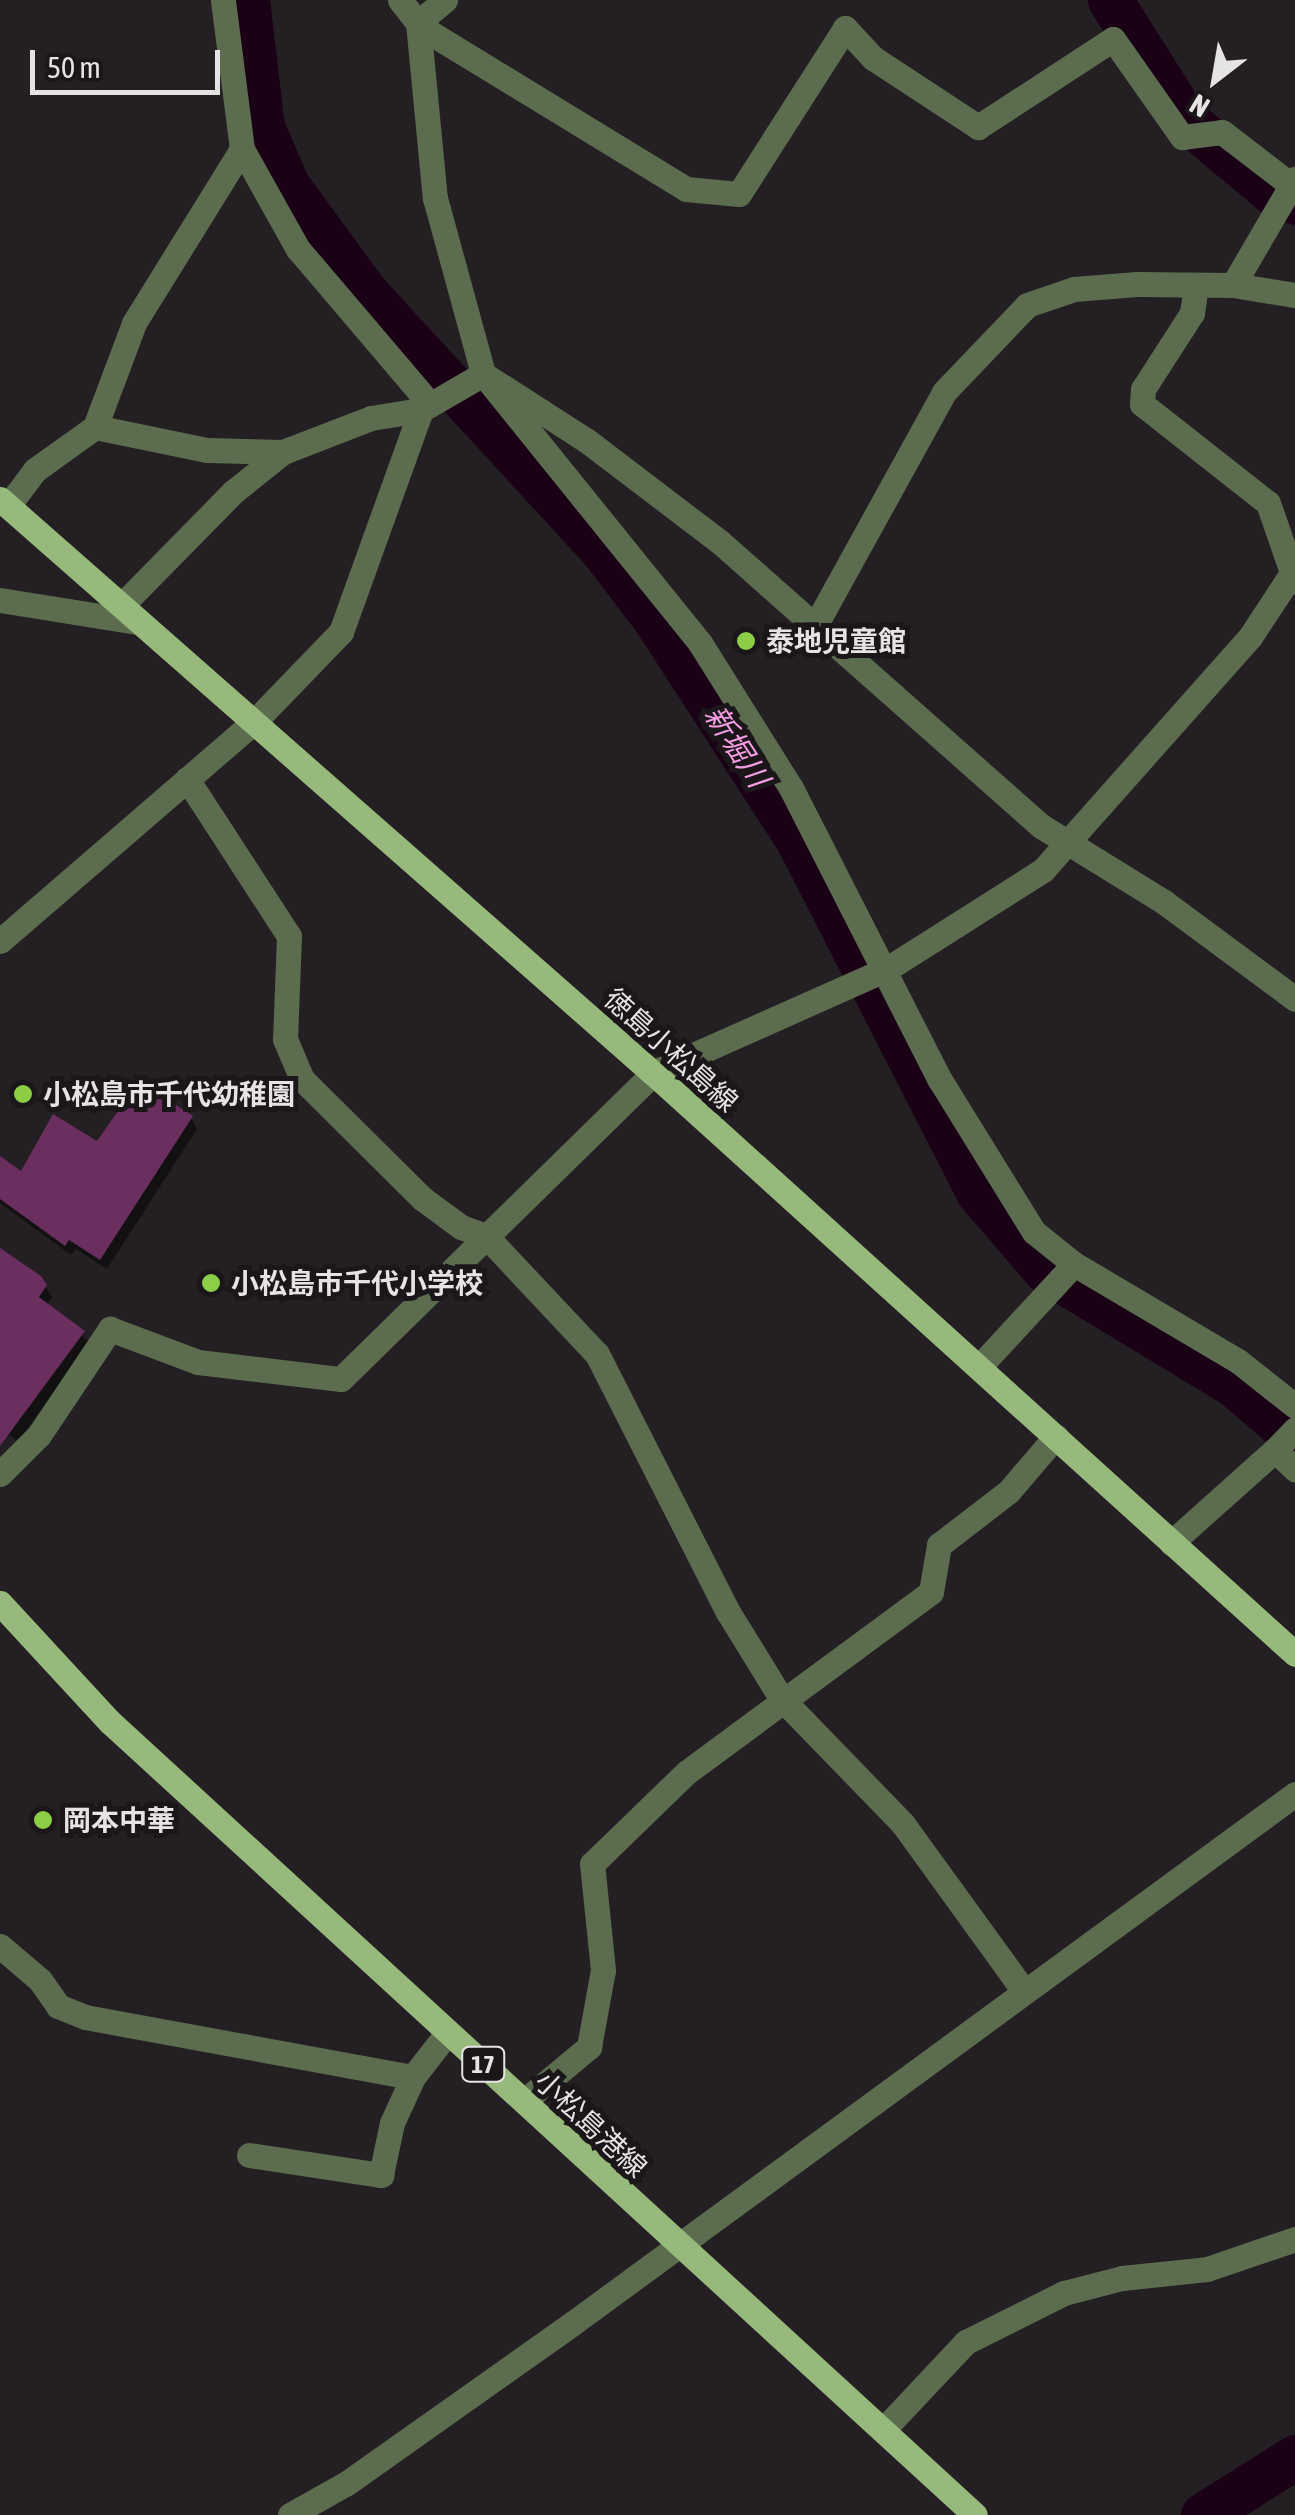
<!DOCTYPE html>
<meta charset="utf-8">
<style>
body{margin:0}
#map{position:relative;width:1295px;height:2515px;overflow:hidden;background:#241f22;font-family:"Asap Condensed","Noto Sans JP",sans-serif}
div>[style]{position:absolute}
.shadow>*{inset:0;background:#0007}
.river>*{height:45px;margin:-22.5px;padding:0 22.5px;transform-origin:22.5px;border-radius:22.5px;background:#1a0116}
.building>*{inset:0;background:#6a2e5f}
.minor>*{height:25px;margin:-12.5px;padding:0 12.5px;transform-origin:12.5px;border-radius:12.5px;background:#5c6c4f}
.major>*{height:25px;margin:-12.5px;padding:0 12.5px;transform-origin:12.5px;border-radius:12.5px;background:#98b97c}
.dots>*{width:28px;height:28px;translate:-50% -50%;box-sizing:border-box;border:5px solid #1a1619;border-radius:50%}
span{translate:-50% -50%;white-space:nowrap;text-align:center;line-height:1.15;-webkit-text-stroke:10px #1a1619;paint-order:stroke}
.shield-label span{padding:2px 8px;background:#1a1619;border:2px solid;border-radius:8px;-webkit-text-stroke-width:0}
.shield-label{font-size:25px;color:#e6e3e6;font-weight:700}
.poi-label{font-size:28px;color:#e6e3e6;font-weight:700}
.left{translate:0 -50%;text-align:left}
.street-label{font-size:28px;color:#e6e3e6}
.water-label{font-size:30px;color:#f49ce2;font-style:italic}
.north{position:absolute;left:1165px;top:30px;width:100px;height:100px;-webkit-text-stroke:8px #1a1619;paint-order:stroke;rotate:211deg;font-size:28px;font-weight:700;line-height:40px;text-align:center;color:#e6e3e6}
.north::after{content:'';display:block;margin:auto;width:35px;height:45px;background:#e6e3e6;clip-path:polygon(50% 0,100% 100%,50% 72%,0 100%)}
.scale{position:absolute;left:30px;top:50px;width:190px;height:45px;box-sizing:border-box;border:5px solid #e6e3e6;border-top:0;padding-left:12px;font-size:30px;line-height:35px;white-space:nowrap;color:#e6e3e6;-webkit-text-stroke:8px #1a1619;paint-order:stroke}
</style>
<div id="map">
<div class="shadow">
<div style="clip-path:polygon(191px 1118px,197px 1129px,107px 1269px,76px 1249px,71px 1255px,0 1203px,0 1159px,21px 1175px)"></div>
<div style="clip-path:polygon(0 1251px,45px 1286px,52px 1297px,47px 1305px,90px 1343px,18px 1441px,0 1428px)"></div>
</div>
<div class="river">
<div style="left:247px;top:0;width:128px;rotate:83.3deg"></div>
<div style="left:262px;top:127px;width:63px;rotate:66.7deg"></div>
<div style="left:287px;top:185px;width:134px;rotate:53.8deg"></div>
<div style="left:366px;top:293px;width:352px;rotate:47.4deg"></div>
<div style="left:604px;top:552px;width:84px;rotate:52.7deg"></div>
<div style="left:655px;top:619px;width:265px;rotate:57.1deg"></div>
<div style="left:799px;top:842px;width:393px;rotate:62.9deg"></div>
<div style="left:978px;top:1192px;width:103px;rotate:49.3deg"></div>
<div style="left:1045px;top:1270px;width:220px;rotate:31.2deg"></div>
<div style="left:1233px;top:1384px;width:82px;rotate:40.5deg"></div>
<div style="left:1110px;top:0;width:142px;rotate:57.7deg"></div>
<div style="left:1186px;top:120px;width:112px;rotate:39.9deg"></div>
<div style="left:1272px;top:192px;width:25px;rotate:23deg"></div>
<div style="left:1203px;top:2515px;width:109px;rotate:-32.2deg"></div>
</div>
<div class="building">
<div style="clip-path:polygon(139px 1081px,193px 1116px,100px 1260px,69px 1240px,65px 1246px,0 1199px,0 1156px,21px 1171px,53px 1114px,97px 1141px)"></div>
<div style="clip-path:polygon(0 1248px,41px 1276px,47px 1285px,39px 1297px,85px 1331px,0 1446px)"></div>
</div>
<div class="minor">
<div style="left:400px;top:0;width:29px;rotate:52deg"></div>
<div style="left:418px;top:23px;width:176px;rotate:84.5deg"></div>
<div style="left:435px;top:198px;width:182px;rotate:74.7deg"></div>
<div style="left:483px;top:374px;width:122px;rotate:32.7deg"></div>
<div style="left:586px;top:440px;width:168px;rotate:37.3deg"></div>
<div style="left:720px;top:542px;width:429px;rotate:41.5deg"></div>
<div style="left:1041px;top:826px;width:145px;rotate:31.7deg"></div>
<div style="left:1164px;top:902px;width:163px;rotate:36.5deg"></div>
<div style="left:445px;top:0;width:35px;rotate:140deg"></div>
<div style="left:418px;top:23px;width:14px;rotate:39deg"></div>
<div style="left:429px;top:32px;width:301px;rotate:31.4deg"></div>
<div style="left:686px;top:189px;width:53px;rotate:5.4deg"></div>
<div style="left:739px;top:194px;width:197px;rotate:-57.4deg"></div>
<div style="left:845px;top:28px;width:41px;rotate:47deg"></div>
<div style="left:873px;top:58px;width:126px;rotate:33.3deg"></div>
<div style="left:978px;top:127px;width:161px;rotate:-33.1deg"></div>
<div style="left:1113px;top:39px;width:120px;rotate:54.9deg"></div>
<div style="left:1182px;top:137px;width:40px;rotate:-7.1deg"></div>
<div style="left:1222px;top:132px;width:87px;rotate:37.5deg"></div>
<div style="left:242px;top:149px;width:115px;rotate:60.8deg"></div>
<div style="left:298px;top:249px;width:204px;rotate:49.6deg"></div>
<div style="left:1196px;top:285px;width:28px;rotate:98deg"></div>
<div style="left:1192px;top:313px;width:90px;rotate:122.8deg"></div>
<div style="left:1143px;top:389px;width:15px;rotate:94deg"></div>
<div style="left:1142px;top:404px;width:160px;rotate:38.2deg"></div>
<div style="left:1268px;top:503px;width:83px;rotate:70.9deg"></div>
<div style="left:1233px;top:285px;width:123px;rotate:-59.7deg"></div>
<div style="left:95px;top:427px;width:111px;rotate:-69.4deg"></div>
<div style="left:134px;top:323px;width:205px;rotate:-58.2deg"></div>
<div style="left:242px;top:149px;width:150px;rotate:-97.3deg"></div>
<div style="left:8px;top:506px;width:45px;rotate:-53.1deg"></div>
<div style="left:35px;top:470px;width:74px;rotate:-35.6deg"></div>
<div style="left:95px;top:427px;width:114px;rotate:11.6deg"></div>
<div style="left:207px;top:450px;width:76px;rotate:1.5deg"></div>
<div style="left:0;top:600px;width:140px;rotate:9.1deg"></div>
<div style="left:121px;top:606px;width:160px;rotate:-45.5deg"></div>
<div style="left:233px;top:492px;width:64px;rotate:-38.7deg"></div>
<div style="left:283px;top:452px;width:94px;rotate:-21.1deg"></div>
<div style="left:371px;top:418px;width:51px;rotate:-9.1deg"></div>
<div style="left:815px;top:626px;width:267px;rotate:-61.1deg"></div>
<div style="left:944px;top:392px;width:120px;rotate:-46.3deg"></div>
<div style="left:1027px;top:305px;width:50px;rotate:-18.8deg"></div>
<div style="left:1074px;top:289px;width:63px;rotate:-4.5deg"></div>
<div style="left:1137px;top:284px;width:96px;rotate:0.6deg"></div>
<div style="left:1233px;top:285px;width:63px;rotate:9.2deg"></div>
<div style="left:187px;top:779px;width:187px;rotate:57deg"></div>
<div style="left:289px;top:936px;width:103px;rotate:92.2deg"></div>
<div style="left:285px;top:1039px;width:43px;rotate:67deg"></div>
<div style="left:302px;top:1079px;width:170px;rotate:44.8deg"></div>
<div style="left:423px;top:1199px;width:47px;rotate:36.4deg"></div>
<div style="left:461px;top:1227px;width:27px;rotate:20deg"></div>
<div style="left:486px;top:1236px;width:162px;rotate:46.8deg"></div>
<div style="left:597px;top:1354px;width:289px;rotate:63.1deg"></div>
<div style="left:728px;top:1612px;width:101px;rotate:58.4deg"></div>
<div style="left:781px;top:1698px;width:175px;rotate:45.9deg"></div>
<div style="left:903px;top:1824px;width:205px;rotate:54.1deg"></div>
<div style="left:0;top:941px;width:337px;rotate:-40.8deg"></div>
<div style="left:255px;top:721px;width:124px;rotate:-46deg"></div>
<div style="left:341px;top:632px;width:236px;rotate:-70.2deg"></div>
<div style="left:421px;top:410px;width:72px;rotate:-30.1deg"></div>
<div style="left:483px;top:374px;width:346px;rotate:51.1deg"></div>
<div style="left:700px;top:643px;width:171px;rotate:57.9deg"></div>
<div style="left:791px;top:788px;width:328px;rotate:63deg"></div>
<div style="left:940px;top:1080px;width:179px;rotate:58.3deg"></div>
<div style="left:1034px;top:1232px;width:51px;rotate:38.7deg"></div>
<div style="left:1074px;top:1264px;width:191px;rotate:30.6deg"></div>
<div style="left:1238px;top:1361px;width:73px;rotate:38.3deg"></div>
<div style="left:979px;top:1367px;width:140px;rotate:-47.3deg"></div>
<div style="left:1275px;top:1450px;width:29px;rotate:-46deg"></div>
<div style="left:0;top:1474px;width:55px;rotate:-45deg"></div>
<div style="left:39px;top:1435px;width:128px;rotate:-56.2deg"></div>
<div style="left:110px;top:1329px;width:94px;rotate:20.6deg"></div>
<div style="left:198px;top:1362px;width:144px;rotate:6.8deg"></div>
<div style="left:341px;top:1379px;width:437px;rotate:-44.4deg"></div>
<div style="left:653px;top:1073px;width:256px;rotate:-24deg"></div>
<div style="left:887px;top:969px;width:185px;rotate:-32.4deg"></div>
<div style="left:1043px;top:870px;width:312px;rotate:-48.4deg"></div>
<div style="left:1250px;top:637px;width:73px;rotate:-56.7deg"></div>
<div style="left:1171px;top:1543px;width:140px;rotate:-41.8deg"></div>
<div style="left:1275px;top:1450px;width:28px;rotate:44deg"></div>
<div style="left:0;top:1946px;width:52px;rotate:40.4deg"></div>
<div style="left:40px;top:1980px;width:32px;rotate:55deg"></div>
<div style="left:58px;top:2006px;width:29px;rotate:22deg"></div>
<div style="left:85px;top:2017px;width:333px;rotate:10.4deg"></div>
<div style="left:524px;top:2101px;width:85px;rotate:-39.7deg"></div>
<div style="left:589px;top:2047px;width:78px;rotate:-79.7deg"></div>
<div style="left:603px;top:1970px;width:107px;rotate:-95.9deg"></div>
<div style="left:592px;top:1864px;width:132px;rotate:-44.1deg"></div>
<div style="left:687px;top:1772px;width:303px;rotate:-36.4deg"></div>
<div style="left:931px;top:1592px;width:48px;rotate:-80.3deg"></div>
<div style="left:939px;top:1545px;width:88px;rotate:-37.6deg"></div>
<div style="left:1009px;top:1491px;width:72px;rotate:-49.5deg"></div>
<div style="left:249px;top:2155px;width:134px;rotate:8.6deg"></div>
<div style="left:381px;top:2175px;width:53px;rotate:-78.1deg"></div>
<div style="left:392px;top:2123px;width:51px;rotate:-65.5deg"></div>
<div style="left:413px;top:2077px;width:57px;rotate:-52.1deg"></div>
<div style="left:883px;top:2430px;width:121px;rotate:-46.7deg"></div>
<div style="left:966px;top:2342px;width:110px;rotate:-26.6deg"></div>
<div style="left:1064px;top:2293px;width:60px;rotate:-14.5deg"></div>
<div style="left:1122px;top:2278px;width:85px;rotate:-6deg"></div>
<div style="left:1207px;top:2269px;width:93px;rotate:-18.8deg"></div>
<div style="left:290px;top:2515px;width:65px;rotate:-29.3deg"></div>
<div style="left:347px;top:2483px;width:277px;rotate:-35.3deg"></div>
<div style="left:573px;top:2323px;width:895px;rotate:-36.23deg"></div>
</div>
<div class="major">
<div style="left:0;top:499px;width:869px;rotate:41.32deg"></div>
<div style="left:653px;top:1073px;width:866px;rotate:42.14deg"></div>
<div style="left:0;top:1603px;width:162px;rotate:47.3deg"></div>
<div style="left:110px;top:1722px;width:1173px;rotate:42.51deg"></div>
</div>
<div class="dots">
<div style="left:746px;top:641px;background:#8cce45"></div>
<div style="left:23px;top:1094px;background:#8cce45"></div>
<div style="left:211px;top:1283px;background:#8cce45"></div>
<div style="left:43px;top:1820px;background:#8cce45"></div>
</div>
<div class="shield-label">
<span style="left:483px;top:2064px">17</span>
</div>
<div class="poi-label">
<span class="left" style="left:766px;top:641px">泰地児童館</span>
<span class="left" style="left:43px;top:1094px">小松島市千代幼稚園</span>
<span class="left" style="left:231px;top:1283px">小松島市千代小学校</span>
<span class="left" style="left:63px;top:1820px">岡本中華</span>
</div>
<div class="street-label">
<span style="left:671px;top:1050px;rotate:42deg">徳島小松島線</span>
<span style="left:591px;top:2124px;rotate:43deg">小松島港線</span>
</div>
<div class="water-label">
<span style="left:737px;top:746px;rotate:57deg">新堀川</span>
</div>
<div class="north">N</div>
<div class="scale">50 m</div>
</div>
